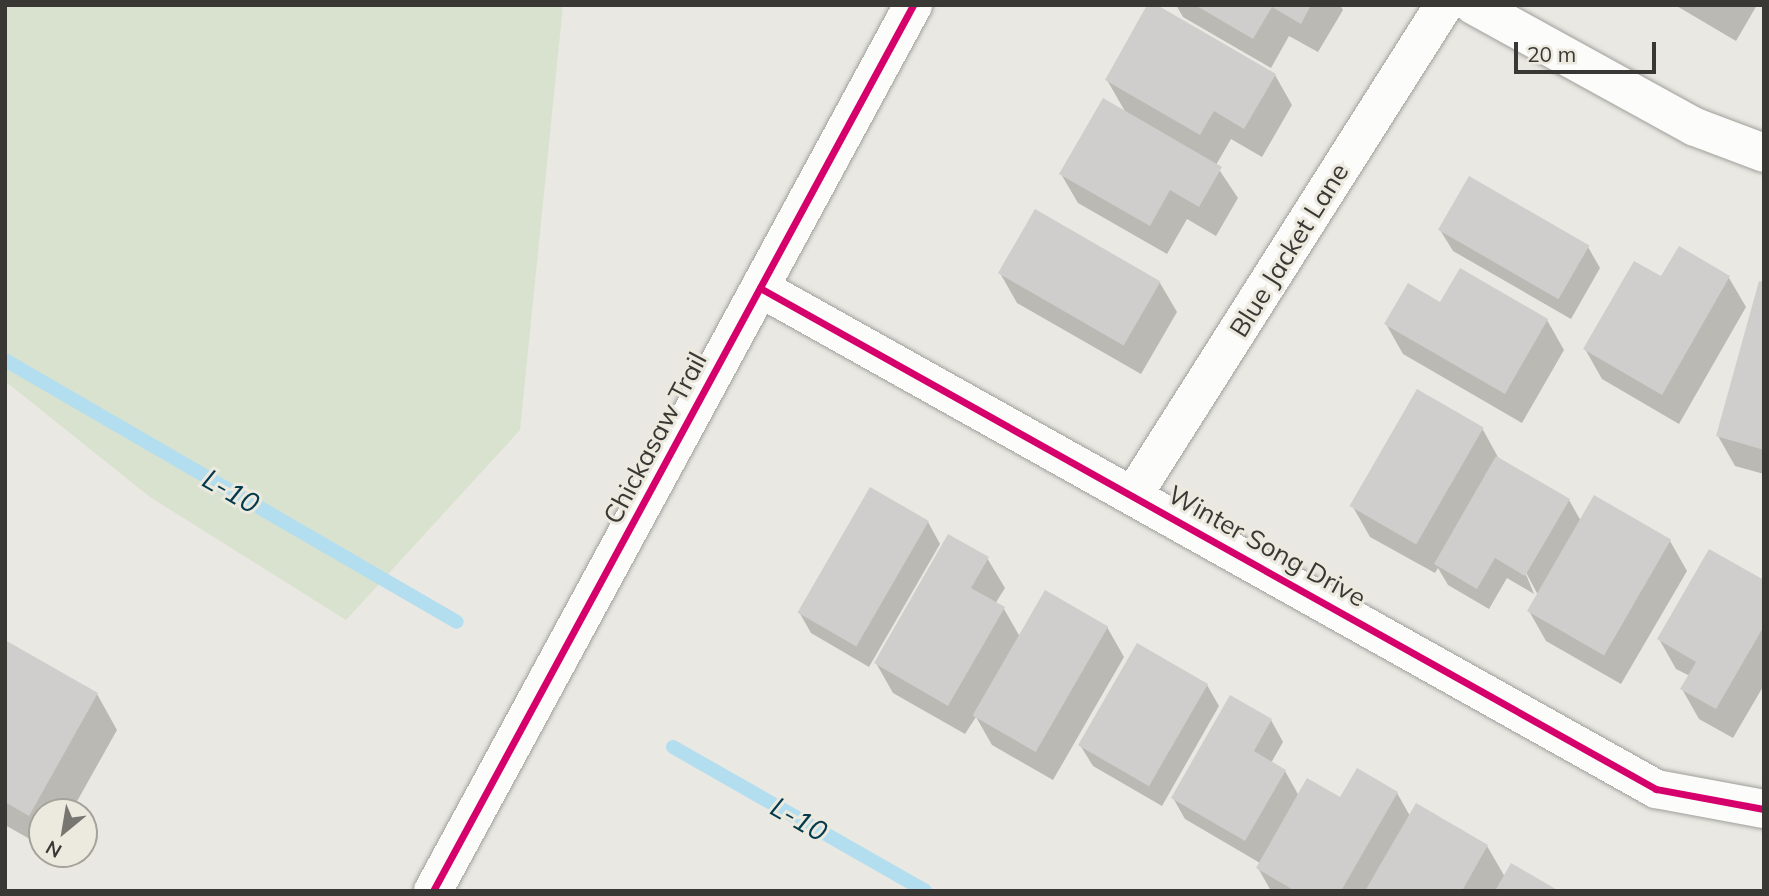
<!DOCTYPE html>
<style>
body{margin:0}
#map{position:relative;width:1769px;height:896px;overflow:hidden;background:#e9e8e2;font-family:Mulish,sans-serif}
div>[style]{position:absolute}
.green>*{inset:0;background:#d9e2ce}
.shadow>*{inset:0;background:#0003}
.stream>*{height:14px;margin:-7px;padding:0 7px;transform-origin:7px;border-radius:7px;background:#b3def0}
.building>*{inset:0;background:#cfcecd;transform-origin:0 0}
.roads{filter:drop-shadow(0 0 2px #a09f9b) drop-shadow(0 0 2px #a09f9b)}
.minor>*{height:38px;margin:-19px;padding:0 19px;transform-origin:19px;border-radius:19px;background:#fcfcfb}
.cycleway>*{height:7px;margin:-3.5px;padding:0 3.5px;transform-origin:3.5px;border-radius:3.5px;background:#d6006c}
span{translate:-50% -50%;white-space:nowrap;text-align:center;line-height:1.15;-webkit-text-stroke:6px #eceadf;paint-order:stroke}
.street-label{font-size:26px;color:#393834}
.water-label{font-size:28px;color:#023a4d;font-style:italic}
.frame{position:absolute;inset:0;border:7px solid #393834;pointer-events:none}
.north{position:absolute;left:28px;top:798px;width:70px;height:70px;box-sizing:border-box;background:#eceadf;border:2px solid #a4a39b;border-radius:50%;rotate:210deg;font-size:19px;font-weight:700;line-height:28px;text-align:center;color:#393834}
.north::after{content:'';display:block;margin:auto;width:24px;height:32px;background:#777671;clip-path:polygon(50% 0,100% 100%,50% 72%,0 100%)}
.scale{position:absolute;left:1514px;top:42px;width:142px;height:32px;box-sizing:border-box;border:4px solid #393834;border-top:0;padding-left:9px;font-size:21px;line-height:24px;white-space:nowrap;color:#393834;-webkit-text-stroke:5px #eceadf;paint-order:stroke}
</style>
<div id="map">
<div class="green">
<div style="clip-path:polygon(5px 5px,563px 5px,520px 430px,346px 620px,150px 497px,5px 381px)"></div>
</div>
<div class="shadow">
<div style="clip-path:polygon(1176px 5px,1340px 5px,1343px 10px,1318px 52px,1289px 36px,1271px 68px,1183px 17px)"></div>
<div style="clip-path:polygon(1675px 5px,1757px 5px,1736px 41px)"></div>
<div style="clip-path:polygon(1275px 75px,1292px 105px,1262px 157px,1231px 139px,1216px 165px,1238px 198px,1216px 236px,1187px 219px,1167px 254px,1078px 203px,1061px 174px,1126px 113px,1107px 80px)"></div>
<div style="clip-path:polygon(1440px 230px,1588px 247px,1600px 268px,1571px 319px,1453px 251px)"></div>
<div style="clip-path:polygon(1679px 249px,1729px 278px,1746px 307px,1679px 424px,1602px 379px,1585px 349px,1662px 279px)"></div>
<div style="clip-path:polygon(1000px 273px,1160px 283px,1177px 312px,1141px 374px,1017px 303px)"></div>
<div style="clip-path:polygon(1764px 284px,1764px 474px,1735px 466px,1718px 436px)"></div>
<div style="clip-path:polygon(1441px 304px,1547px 320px,1564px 350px,1522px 423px,1403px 354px,1386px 324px)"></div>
<div style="clip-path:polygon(1482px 428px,1499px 459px,1569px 500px,1581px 521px,1670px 541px,1687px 571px,1621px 684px,1546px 641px,1529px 611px,1538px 595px,1523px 567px,1534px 594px,1507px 578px,1489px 609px,1448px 585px,1438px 568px,1435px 573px,1370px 537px,1353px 507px)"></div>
<div style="clip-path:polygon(928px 522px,940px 544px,869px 667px,811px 633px,799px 612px)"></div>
<div style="clip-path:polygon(987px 558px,1005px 588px,995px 604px,1004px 609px,1020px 637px,1107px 627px,1124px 657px,1053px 780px,992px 745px,976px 717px,965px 734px,893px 693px,876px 663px)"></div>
<div style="clip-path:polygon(1764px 582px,1764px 685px,1733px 738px,1699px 719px,1682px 689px,1690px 676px,1676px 669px,1659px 639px)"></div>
<div style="clip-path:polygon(5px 642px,97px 694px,117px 730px,71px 812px,42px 812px,42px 846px,5px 825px)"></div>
<div style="clip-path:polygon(1207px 685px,1219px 706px,1162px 806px,1093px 766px,1080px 745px)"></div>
<div style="clip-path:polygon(1271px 720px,1283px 742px,1271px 763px,1285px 771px,1299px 796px,1340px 800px,1397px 793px,1410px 816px,1487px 846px,1505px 877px,1555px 891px,1271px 891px,1258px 868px,1260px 863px,1185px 819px,1173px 798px)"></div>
</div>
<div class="stream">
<div style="left:5px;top:360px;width:522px;rotate:30.1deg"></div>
<div style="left:673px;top:747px;width:290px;rotate:29.7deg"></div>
</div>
<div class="building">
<div style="clip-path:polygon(1147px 5px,1157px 5px,1276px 74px,1244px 129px,1214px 111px,1200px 135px,1105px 80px)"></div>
<div style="clip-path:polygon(1195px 5px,1311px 5px,1301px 24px,1272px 7px,1253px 39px)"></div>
<div style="clip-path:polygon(1103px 98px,1222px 167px,1199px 207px,1170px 190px,1150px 226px,1059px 174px)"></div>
<div style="left:1469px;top:176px;width:139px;height:62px;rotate:30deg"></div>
<div style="left:1035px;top:209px;width:145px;height:74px;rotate:30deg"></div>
<div style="clip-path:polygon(1679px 246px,1730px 276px,1662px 395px,1583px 349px,1634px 261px,1661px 276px)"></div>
<div style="clip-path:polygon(1460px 268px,1548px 319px,1505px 394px,1384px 324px,1408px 283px,1440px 302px)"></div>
<div style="clip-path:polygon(1759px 281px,1764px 282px,1764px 450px,1716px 436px)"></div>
<div style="left:1417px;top:389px;width:77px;height:135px;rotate:30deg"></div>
<div style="clip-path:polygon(1496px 456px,1570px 499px,1525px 576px,1495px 558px,1477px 589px,1434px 564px)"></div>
<div style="left:870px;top:487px;width:68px;height:145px;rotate:30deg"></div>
<div style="left:1594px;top:495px;width:89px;height:134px;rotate:30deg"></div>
<div style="clip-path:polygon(948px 534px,989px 557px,971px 588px,1005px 607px,948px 706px,874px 663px)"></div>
<div style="clip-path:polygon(1709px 549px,1764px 580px,1764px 626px,1716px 709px,1680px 689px,1696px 662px,1657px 639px)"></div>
<div style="left:1045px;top:590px;width:73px;height:145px;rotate:30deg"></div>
<div style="clip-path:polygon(5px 640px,98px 693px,29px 816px,5px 802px)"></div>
<div style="left:1137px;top:643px;width:82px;height:118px;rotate:30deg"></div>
<div style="clip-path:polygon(1230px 695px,1272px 719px,1254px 751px,1286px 770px,1245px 841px,1171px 798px)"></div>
<div style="clip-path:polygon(1357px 768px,1398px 792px,1341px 891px,1295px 891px,1256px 868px,1307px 778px,1340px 797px)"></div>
<div style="clip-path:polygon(1416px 803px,1488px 845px,1462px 891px,1365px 891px)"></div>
<div style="clip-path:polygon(1511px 863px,1559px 891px,1495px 891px)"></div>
</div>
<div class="roads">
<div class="minor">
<div style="left:1473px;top:5px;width:253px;rotate:28.8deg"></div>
<div style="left:1695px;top:127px;width:74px;rotate:20.6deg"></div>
<div style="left:760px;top:288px;width:1027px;rotate:29.21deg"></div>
<div style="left:1656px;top:789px;width:110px;rotate:10.5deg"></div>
<div style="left:1134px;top:494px;width:579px;rotate:-57.63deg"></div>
<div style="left:433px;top:891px;width:1008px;rotate:-61.55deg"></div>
</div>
</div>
<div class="cycleway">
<div style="left:760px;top:288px;width:1027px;rotate:29.21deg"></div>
<div style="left:1656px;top:789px;width:110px;rotate:10.5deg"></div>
<div style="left:433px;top:891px;width:1008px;rotate:-61.55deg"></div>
</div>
<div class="street-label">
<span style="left:1289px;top:250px;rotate:-58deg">Blue Jacket Lane</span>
<span style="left:655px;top:438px;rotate:-62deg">Chickasaw Trail</span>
<span style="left:1267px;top:546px;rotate:29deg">Winter Song Drive</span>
</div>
<div class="water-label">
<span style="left:231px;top:491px;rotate:30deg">L-10</span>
<span style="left:799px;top:819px;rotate:30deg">L-10</span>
</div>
<div class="frame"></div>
<div class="north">N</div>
<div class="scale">20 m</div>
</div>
